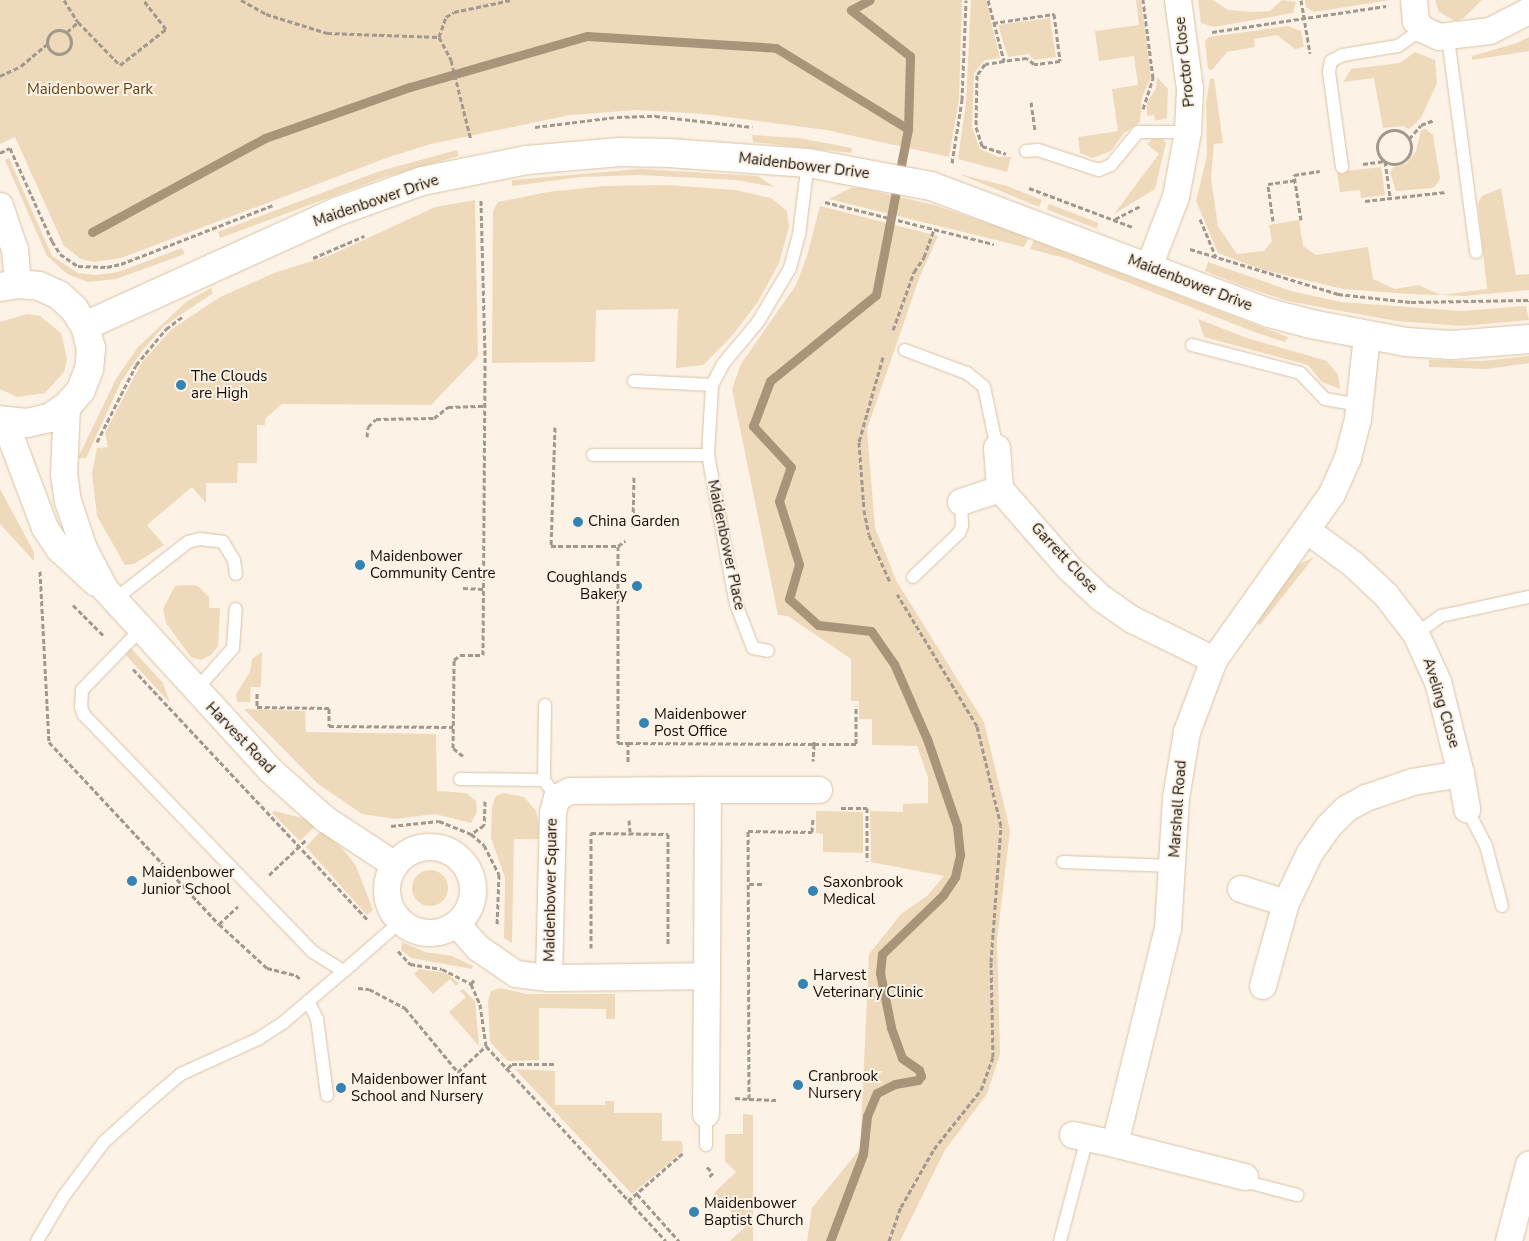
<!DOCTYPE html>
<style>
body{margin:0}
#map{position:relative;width:1529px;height:1241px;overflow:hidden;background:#fcf2e6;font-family:"Nunito Sans",sans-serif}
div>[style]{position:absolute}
.green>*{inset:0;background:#efd9bb;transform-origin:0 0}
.round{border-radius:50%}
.stream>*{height:9px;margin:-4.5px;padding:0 4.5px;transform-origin:4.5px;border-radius:4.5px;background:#a99479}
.path>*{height:3px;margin-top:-1.5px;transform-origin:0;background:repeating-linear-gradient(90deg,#a2988e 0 5px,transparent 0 7.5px)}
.path>.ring{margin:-1.5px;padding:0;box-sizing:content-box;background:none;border:3px solid #a2988e;border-radius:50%}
.roads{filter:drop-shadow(0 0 1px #d9c3a4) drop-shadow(0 0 1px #d9c3a4)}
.service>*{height:12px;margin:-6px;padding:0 6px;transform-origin:6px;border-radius:6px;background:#fff}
.minor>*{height:26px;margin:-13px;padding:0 13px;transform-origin:13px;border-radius:13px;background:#fff}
.minor>.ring{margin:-13px;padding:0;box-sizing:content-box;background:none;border:26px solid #fff;border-radius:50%}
.tertiary>*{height:28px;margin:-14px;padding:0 14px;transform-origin:14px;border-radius:14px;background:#fff}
.dots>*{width:14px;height:14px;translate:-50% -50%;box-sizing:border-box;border:2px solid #fcf2e6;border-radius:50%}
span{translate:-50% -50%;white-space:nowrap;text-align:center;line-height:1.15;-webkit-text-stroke:4px #fcf2e6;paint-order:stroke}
.street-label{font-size:15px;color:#130b03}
.park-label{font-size:15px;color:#644514}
.poi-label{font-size:15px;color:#130b03}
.left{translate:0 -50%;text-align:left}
.right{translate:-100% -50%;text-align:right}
</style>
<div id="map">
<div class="green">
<div style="clip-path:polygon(0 0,962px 0,959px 100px,949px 157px,826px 130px,704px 114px,637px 110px,570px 115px,431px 144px,389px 157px,121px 258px,94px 262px,81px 259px,64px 246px,15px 137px,0 144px)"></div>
<div style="clip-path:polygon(971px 0,986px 0,1000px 58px,985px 60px,974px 73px,972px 127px,980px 149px,998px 157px,1011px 157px,1007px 172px,958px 159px,966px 102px)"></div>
<div style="clip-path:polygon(1136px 0,1141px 0,1151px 77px,1142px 98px,1140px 122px,1124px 133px,1111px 151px,1093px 158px,1080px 153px,1078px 137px,1118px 131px,1112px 89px,1138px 85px,1134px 56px,1099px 61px,1095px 31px,1139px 25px)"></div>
<div style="clip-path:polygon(1198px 0,1213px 0,1228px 10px,1253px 12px,1270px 11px,1282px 0,1296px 2px,1293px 13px,1214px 27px,1201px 23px)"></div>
<div style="clip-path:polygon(1305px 0,1390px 0,1314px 12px,1306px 7px)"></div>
<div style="clip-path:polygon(1435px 0,1482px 0,1464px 18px,1455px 21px,1439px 12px)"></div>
<div style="clip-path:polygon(1050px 18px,1056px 57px,1034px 60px,1029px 54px,1008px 57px,998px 25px)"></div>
<div style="clip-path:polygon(1288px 26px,1301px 31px,1304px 47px,1295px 49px,1277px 35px,1254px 39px,1255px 47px,1227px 52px,1212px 70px,1208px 69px,1205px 41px,1209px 37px)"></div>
<div style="clip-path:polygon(1529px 37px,1529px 51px,1472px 60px,1472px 56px,1517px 43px)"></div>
<div style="clip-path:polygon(1415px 52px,1435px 60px,1437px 83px,1421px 118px,1409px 129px,1403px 126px,1383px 128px,1374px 78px,1343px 82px,1351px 69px,1400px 63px)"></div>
<div style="clip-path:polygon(1157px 77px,1168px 89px,1167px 118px,1155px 121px,1154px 115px,1147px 116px,1147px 103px,1156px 88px)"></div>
<div style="clip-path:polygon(1214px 78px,1223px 143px,1214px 144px,1211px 178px,1218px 226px,1237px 254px,1264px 251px,1272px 241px,1269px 225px,1299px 220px,1303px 246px,1316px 255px,1368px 247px,1373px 279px,1395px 289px,1418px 285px,1441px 295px,1487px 289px,1478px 203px,1482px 196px,1501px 188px,1516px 275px,1529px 274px,1529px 290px,1464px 296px,1441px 295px,1410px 294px,1343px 289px,1260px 269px,1218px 253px,1196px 201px,1207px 156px,1206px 102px,1210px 79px)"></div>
<div style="clip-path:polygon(1426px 129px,1433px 135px,1440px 178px,1437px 184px,1433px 188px,1396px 191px,1390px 172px,1394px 167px,1406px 164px,1416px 151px,1421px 130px)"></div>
<div style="clip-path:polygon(752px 135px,799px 138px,852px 148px,851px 153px,753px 142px)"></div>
<div style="clip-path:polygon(1152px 139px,1163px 139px,1166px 143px,1155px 189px,1114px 214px,1159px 154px,1147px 144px)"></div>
<div style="clip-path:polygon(457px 150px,459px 156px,382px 178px,220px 238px,218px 232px,380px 171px)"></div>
<div style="clip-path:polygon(9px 158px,52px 256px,78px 273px,96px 275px,118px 272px,182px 248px,185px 254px,116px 279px,88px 282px,67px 274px,47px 256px,5px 160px)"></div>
<div style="clip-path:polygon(1381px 167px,1385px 195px,1361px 198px,1360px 190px,1340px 192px,1337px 172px)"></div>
<div style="clip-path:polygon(640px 169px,758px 176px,774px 187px,736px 180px,639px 175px,581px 177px,512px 186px,512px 180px)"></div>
<div style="clip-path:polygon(959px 174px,1007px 186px,1042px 200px,1039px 207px)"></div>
<div style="clip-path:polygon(667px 185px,735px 190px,771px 198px,787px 211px,789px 227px,779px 263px,758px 302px,731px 337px,703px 365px,676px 368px,678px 309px,596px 310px,595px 362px,492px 363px,493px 211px,498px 202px,548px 192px,604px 186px)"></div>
<div style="clip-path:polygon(851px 188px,861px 188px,934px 205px,1029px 237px,1024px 247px,829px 199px)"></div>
<div style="clip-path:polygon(475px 200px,478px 356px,431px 405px,282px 404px,265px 419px,265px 425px,257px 425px,257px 463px,238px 463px,237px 483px,206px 483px,206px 503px,192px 487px,147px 525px,164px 545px,134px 564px,125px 565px,97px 516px,92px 473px,97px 448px,108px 447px,105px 433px,142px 362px,172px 329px,220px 297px,274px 273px,331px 255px,435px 207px)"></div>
<div style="left:1049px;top:204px;width:53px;height:6px;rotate:21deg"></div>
<div style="clip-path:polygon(820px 206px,938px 236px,920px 276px,867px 429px,875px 528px,897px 582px,984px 722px,1010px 830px,997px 940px,1000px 1054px,987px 1094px,945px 1150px,900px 1241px,807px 1241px,812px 1208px,860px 1149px,869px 954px,901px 914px,927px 896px,944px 876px,871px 862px,870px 811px,903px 812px,903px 804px,928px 803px,928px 777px,917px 746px,872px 745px,872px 719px,859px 719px,859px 701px,851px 701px,851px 659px,788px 616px,778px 615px,732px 389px,741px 364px,796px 285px,807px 256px)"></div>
<div style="clip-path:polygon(1034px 240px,1126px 275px,1288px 337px,1285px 342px,1257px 333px,1065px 258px,1030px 249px)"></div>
<div style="clip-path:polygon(1208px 262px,1291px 291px,1341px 302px,1461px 311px,1526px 306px,1529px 320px,1462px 326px,1397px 321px,1341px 311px,1288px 301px,1243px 286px,1205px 271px)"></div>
<div style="clip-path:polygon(211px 288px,213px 293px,164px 326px,142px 351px,121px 382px,86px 458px,78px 458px,116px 379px,138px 347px,186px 302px)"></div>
<div style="clip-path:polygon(27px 314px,40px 316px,61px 333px,67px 359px,64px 372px,45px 393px,17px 397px,0 389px,0 322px)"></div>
<div style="clip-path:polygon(1198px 319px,1247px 338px,1327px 361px,1338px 375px,1340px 389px,1322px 382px,1308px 365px,1204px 337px)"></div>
<div style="clip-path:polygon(1529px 356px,1529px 363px,1487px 369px,1429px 367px,1429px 360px,1483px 361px)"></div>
<div style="clip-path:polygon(0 489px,34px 552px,34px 561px,0 524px)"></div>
<div style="clip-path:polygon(1314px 557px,1260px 625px,1255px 621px,1298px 565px)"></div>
<div style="clip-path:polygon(188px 585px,198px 586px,209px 597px,209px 608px,220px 608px,218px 646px,211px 655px,201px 660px,191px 657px,166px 623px,163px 609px,175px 586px)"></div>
<div style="clip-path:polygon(130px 647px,163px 683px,170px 703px,124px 653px)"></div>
<div style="clip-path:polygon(262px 652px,261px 687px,251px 687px,250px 702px,237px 702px,236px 694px,250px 672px,252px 659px)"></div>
<div style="clip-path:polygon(244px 709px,305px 711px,306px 732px,436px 734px,437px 791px,466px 793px,476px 801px,477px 811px,471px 823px,435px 814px,395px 819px,362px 814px,318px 784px)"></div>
<div style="clip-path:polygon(504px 793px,524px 797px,536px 811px,538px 819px,539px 839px,514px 839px,512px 943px,504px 938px,505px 878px,491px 838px,492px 807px,496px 796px)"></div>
<div style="clip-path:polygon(274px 811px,306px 819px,315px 826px,300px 841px,272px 813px)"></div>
<div style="clip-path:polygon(816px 811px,863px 812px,863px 853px,823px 852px,823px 834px,816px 833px)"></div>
<div style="clip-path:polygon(321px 831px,343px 849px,356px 866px,373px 910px,367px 915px,306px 847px)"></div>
<div class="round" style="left:412px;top:870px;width:36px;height:36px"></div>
<div style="clip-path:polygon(402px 942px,425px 952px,452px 956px,473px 966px,472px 969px,411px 958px,401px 950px)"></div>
<div style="clip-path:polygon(419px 969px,446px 973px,459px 983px,456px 986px,450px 979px,433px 994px,414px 974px)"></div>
<div style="clip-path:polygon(500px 988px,526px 994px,615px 994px,615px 1019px,606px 1019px,606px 1009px,539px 1008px,539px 1060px,508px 1061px,490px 1042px,488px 1001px,491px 991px)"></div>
<div style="clip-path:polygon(463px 989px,475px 1001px,479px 1046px,449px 1012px,466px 997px,460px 991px)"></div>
<div style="clip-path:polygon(515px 1069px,555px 1071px,555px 1105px,605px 1105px,605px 1101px,614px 1101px,614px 1113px,662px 1113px,662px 1141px,682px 1141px,683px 1151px,632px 1194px)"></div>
<div style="clip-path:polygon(743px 1114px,753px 1115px,753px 1241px,730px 1241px,745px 1227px,714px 1193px,736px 1172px,725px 1161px,725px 1134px,743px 1134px)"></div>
</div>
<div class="stream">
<div style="left:92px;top:232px;width:197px;rotate:-28.5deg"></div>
<div style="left:265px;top:138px;width:154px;rotate:-19.4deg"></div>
<div style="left:410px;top:87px;width:184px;rotate:-16.1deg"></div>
<div style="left:587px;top:36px;width:189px;rotate:3.6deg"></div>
<div style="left:776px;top:48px;width:155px;rotate:31.5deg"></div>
<div style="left:830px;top:1241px;width:93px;rotate:-69.2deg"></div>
<div style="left:863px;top:1154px;width:38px;rotate:-84deg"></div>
<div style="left:867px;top:1116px;width:25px;rotate:-67deg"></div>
<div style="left:877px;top:1093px;width:20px;rotate:-27deg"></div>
<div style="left:895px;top:1084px;width:23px;rotate:-10deg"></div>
<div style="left:918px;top:1080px;width:5px;rotate:-53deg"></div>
<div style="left:921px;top:1076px;width:6px;rotate:-108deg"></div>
<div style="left:919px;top:1070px;width:21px;rotate:-145deg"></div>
<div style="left:902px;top:1058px;width:33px;rotate:-110deg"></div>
<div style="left:891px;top:1027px;width:55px;rotate:-101.5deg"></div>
<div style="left:880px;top:973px;width:19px;rotate:-84deg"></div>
<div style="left:882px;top:954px;width:85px;rotate:-44deg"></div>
<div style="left:943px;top:895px;width:22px;rotate:-56deg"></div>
<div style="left:955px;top:877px;width:23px;rotate:-77deg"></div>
<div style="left:960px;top:855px;width:29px;rotate:-96deg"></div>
<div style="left:957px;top:826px;width:92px;rotate:-109deg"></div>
<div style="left:927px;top:739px;width:82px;rotate:-113.7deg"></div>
<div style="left:894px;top:664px;width:40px;rotate:-124.9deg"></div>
<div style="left:871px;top:631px;width:53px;rotate:-173.5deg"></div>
<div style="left:818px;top:625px;width:39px;rotate:-138deg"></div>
<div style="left:789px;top:599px;width:36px;rotate:-74deg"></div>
<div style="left:799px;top:564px;width:66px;rotate:-107.6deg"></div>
<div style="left:779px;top:501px;width:36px;rotate:-71deg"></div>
<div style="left:791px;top:467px;width:56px;rotate:-132.8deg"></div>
<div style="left:753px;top:426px;width:48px;rotate:-69.3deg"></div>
<div style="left:770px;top:381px;width:136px;rotate:-39.1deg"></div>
<div style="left:876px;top:295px;width:169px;rotate:-79.1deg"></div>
<div style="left:908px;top:129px;width:73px;rotate:-88.4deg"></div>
<div style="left:910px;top:56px;width:75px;rotate:-142.1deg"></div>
<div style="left:851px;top:10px;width:21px;rotate:-28deg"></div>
</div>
<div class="path">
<div style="left:64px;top:0;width:26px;rotate:58deg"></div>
<div style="left:78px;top:22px;width:60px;rotate:45.7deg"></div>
<div style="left:120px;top:65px;width:58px;rotate:-38deg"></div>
<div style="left:166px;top:29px;width:37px;rotate:-128deg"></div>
<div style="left:241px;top:0;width:29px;rotate:29deg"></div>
<div style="left:266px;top:14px;width:64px;rotate:17.3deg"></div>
<div style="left:327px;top:33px;width:112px;rotate:2deg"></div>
<div style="left:439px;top:37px;width:26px;rotate:62deg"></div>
<div style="left:451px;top:60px;width:82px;rotate:76deg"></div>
<div style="left:988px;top:0;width:63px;rotate:75.3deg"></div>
<div style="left:1004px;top:61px;width:19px;rotate:171deg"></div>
<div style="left:985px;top:64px;width:14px;rotate:126deg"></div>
<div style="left:977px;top:75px;width:52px;rotate:91.1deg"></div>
<div style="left:976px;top:127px;width:20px;rotate:72deg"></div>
<div style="left:982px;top:146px;width:25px;rotate:18deg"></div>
<div style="left:1301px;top:0;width:54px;rotate:80.4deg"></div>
<div style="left:993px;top:23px;width:62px;rotate:-8.4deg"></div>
<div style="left:1054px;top:14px;width:47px;rotate:82.7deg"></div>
<div style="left:1060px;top:61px;width:26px;rotate:173deg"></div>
<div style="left:1034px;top:64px;width:9px;rotate:-139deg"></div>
<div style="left:1027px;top:58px;width:23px;rotate:173deg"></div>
<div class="ring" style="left:47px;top:30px;width:21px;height:21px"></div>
<div style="left:67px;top:32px;width:15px;rotate:-42deg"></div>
<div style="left:1212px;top:32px;width:176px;rotate:-8.5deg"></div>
<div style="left:439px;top:37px;width:21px;rotate:-71deg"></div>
<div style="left:446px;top:17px;width:9px;rotate:-32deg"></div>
<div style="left:454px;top:12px;width:58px;rotate:-11.9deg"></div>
<div style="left:0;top:76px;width:23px;rotate:-25deg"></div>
<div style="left:21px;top:66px;width:34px;rotate:-40deg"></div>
<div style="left:1031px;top:102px;width:28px;rotate:82deg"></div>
<div style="left:1143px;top:109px;width:33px;rotate:-72deg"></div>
<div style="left:1153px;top:78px;width:79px;rotate:-97.3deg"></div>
<div style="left:535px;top:127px;width:83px;rotate:-7deg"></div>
<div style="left:617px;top:117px;width:38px;rotate:-2deg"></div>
<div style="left:655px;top:116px;width:98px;rotate:6.5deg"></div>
<div class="ring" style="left:1377px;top:130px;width:31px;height:31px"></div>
<div style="left:1409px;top:139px;width:18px;rotate:-49deg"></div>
<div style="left:1421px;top:125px;width:14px;rotate:-21deg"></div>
<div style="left:0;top:153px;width:11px;rotate:-27deg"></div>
<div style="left:10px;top:148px;width:102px;rotate:65.7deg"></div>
<div style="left:52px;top:241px;width:15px;rotate:58deg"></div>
<div style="left:60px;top:254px;width:22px;rotate:34deg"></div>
<div style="left:78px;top:266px;width:29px;rotate:2deg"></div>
<div style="left:107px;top:267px;width:14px;rotate:-12deg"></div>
<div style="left:121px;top:264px;width:163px;rotate:-21.2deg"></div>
<div style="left:952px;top:163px;width:64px;rotate:-81deg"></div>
<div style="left:962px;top:100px;width:100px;rotate:-87.7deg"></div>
<div style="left:1363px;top:164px;width:22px;rotate:-8deg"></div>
<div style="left:1385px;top:161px;width:37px;rotate:82deg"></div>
<div style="left:1029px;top:188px;width:111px;rotate:20.6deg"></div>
<div style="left:1365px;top:201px;width:81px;rotate:-6.3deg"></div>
<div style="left:825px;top:202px;width:174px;rotate:14deg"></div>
<div style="left:1115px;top:219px;width:28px;rotate:-27deg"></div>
<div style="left:1200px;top:219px;width:41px;rotate:67.2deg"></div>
<div style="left:1301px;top:220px;width:46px;rotate:-98.8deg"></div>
<div style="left:1294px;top:175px;width:26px;rotate:-9deg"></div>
<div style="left:1273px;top:221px;width:37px;rotate:-98deg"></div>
<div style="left:1268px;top:184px;width:27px;rotate:-8deg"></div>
<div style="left:1190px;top:249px;width:155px;rotate:16.9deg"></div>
<div style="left:1338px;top:294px;width:73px;rotate:6.3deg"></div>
<div style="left:1411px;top:302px;width:118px;rotate:-1deg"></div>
<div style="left:313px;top:258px;width:56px;rotate:-23.3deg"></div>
<div style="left:893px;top:330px;width:62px;rotate:-70.1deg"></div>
<div style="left:914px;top:272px;width:18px;rotate:-56deg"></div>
<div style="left:924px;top:257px;width:29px;rotate:-70deg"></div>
<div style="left:883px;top:357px;width:88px;rotate:105.8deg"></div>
<div style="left:859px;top:442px;width:68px;rotate:85.8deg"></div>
<div style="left:864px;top:510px;width:25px;rotate:79deg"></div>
<div style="left:869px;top:535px;width:51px;rotate:65.9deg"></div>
<div style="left:555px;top:427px;width:119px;rotate:91.9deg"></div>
<div style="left:551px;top:546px;width:67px"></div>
<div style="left:618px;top:546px;width:197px;rotate:90deg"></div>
<div style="left:618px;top:743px;width:10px"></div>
<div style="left:367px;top:437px;width:10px;rotate:-84deg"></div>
<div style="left:368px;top:427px;width:11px;rotate:-45deg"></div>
<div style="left:376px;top:419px;width:58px;rotate:-1deg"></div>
<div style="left:434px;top:418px;width:18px;rotate:-38deg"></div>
<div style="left:448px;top:407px;width:37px;rotate:-2deg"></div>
<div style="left:97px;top:442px;width:86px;rotate:-63.1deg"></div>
<div style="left:136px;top:365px;width:47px;rotate:-50.2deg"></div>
<div style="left:166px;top:329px;width:21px;rotate:-37deg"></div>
<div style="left:633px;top:527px;width:51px;rotate:-88.9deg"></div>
<div style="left:618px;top:546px;width:9px;rotate:-36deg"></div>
<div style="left:40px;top:571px;width:171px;rotate:87deg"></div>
<div style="left:49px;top:742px;width:249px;rotate:47deg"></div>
<div style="left:219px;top:924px;width:65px;rotate:42.5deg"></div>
<div style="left:267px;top:968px;width:30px;rotate:14deg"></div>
<div style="left:296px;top:975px;width:6px;rotate:45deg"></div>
<div style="left:463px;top:588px;width:20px;rotate:3deg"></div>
<div style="left:73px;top:605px;width:44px;rotate:45deg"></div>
<div style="left:133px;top:669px;width:344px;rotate:46.9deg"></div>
<div style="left:257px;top:693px;width:14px;rotate:90deg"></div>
<div style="left:257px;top:707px;width:72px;rotate:0.8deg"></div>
<div style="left:329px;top:708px;width:18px;rotate:90deg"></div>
<div style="left:329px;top:726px;width:124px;rotate:0.5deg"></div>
<div style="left:814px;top:741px;width:3px;rotate:90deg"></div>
<div style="left:814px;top:744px;width:42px"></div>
<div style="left:856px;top:744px;width:38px;rotate:-90deg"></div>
<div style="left:463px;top:756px;width:13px;rotate:-141deg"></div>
<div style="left:453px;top:748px;width:88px;rotate:-89.3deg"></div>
<div style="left:454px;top:660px;width:8px;rotate:-40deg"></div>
<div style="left:460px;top:655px;width:23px"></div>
<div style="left:483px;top:655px;width:300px;rotate:-89.6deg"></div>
<div style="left:485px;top:355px;width:157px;rotate:-91.5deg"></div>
<div style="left:628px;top:762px;width:19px;rotate:-90deg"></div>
<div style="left:628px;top:743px;width:186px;rotate:0.3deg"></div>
<div style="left:814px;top:744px;width:17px;rotate:93deg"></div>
<div style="left:485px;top:801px;width:24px;rotate:92deg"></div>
<div style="left:484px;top:825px;width:16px;rotate:145deg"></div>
<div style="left:471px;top:834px;width:17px;rotate:40deg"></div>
<div style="left:484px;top:845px;width:33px;rotate:63deg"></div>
<div style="left:499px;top:874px;width:51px;rotate:92.2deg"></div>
<div style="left:841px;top:808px;width:26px"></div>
<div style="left:867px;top:808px;width:53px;rotate:90deg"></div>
<div style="left:629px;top:820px;width:12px;rotate:85deg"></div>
<div style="left:391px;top:826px;width:48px;rotate:-5.9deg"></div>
<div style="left:439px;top:821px;width:35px;rotate:22deg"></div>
<div style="left:269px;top:875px;width:51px;rotate:-43.4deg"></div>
<div style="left:749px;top:884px;width:14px"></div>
<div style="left:219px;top:924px;width:26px;rotate:-43deg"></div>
<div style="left:591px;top:948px;width:115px;rotate:-90deg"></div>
<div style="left:591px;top:833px;width:77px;rotate:0.7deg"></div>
<div style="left:668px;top:834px;width:111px;rotate:90deg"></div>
<div style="left:398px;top:951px;width:18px;rotate:47deg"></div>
<div style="left:410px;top:964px;width:32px;rotate:9deg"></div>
<div style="left:442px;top:969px;width:33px;rotate:27deg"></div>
<div style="left:474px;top:980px;width:5px;rotate:127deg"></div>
<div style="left:471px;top:984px;width:22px;rotate:66deg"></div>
<div style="left:480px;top:1004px;width:42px;rotate:81.9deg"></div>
<div style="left:486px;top:1046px;width:265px;rotate:47.3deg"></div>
<div style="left:358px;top:988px;width:11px;rotate:5deg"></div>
<div style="left:369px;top:989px;width:41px;rotate:27.8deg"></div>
<div style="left:405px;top:1008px;width:83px;rotate:50.4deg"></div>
<div style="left:458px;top:1072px;width:38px;rotate:-43deg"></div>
<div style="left:508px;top:1068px;width:6px;rotate:-45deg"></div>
<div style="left:512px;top:1064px;width:44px"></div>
<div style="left:735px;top:1098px;width:14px;rotate:4deg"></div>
<div style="left:749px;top:1099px;width:268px;rotate:-90.2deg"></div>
<div style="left:748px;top:831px;width:64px;rotate:0.9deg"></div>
<div style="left:812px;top:832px;width:13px;rotate:-86deg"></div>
<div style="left:749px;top:1099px;width:27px;rotate:2deg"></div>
<div style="left:707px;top:1167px;width:8px;rotate:45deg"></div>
<div style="left:713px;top:1173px;width:7px;rotate:135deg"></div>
<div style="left:637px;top:1194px;width:63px;rotate:48.2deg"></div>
<div style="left:628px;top:1201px;width:74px;rotate:-41.2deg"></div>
<div style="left:889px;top:1241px;width:36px;rotate:-71deg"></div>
<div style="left:901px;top:1207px;width:67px;rotate:-60.4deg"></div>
<div style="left:934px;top:1149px;width:75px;rotate:-51.5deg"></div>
<div style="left:981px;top:1090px;width:35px;rotate:-70deg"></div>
<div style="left:993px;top:1057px;width:95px;rotate:-91.2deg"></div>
<div style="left:991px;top:962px;width:136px;rotate:-85.8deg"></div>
<div style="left:1001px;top:826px;width:103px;rotate:-103.5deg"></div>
<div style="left:977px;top:726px;width:154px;rotate:-121.2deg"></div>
</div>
<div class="roads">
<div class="service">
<div style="left:1448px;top:38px;width:216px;rotate:82.5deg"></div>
<div style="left:1026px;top:151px;width:12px;rotate:-5deg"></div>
<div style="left:1038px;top:150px;width:64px;rotate:18.2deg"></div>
<div style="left:1099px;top:170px;width:13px;rotate:-23deg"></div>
<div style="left:1111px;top:165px;width:43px;rotate:-50.7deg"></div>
<div style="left:1138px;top:132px;width:50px"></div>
<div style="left:1342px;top:167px;width:96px;rotate:-97.8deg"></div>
<div style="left:1329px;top:72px;width:11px;rotate:-80deg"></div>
<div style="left:1331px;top:61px;width:13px;rotate:-27deg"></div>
<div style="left:1343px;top:55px;width:56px;rotate:-9.3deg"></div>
<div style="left:1398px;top:46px;width:29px;rotate:-35deg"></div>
<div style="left:1192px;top:345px;width:112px;rotate:14.5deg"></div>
<div style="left:1300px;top:373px;width:36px;rotate:46deg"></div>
<div style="left:1325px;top:399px;width:36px;rotate:10deg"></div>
<div style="left:905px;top:350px;width:66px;rotate:20.4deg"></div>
<div style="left:967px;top:373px;width:22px;rotate:39deg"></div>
<div style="left:984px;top:387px;width:62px;rotate:78deg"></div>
<div style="left:634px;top:381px;width:78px;rotate:2.9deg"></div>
<div style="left:593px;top:455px;width:115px"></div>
<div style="left:708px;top:455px;width:152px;rotate:79.4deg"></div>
<div style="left:736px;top:604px;width:47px;rotate:68.9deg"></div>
<div style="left:753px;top:648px;width:15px;rotate:11deg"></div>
<div style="left:708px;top:455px;width:70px;rotate:-86.7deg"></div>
<div style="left:712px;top:385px;width:24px;rotate:-62deg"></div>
<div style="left:723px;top:364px;width:55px;rotate:-50.2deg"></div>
<div style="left:758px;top:322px;width:63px;rotate:-59.3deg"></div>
<div style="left:790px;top:268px;width:34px;rotate:-75deg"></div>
<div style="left:799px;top:235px;width:73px;rotate:-82.9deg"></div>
<div style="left:913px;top:577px;width:64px;rotate:-43.7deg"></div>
<div style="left:959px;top:533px;width:8px;rotate:-67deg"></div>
<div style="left:962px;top:526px;width:24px;rotate:-92deg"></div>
<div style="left:114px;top:600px;width:94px;rotate:-38.1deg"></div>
<div style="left:188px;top:542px;width:12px;rotate:-14deg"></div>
<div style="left:200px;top:539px;width:23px;rotate:7deg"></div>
<div style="left:223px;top:542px;width:21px;rotate:59deg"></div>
<div style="left:234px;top:560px;width:14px;rotate:82deg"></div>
<div style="left:142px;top:628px;width:86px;rotate:134.1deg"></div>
<div style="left:82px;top:690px;width:17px;rotate:93deg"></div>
<div style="left:81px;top:707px;width:9px;rotate:69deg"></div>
<div style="left:84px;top:715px;width:330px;rotate:46deg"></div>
<div style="left:313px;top:952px;width:36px;rotate:32deg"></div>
<div style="left:344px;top:971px;width:74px;rotate:-41.2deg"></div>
<div style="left:1416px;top:634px;width:31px;rotate:-36deg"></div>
<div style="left:1441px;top:616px;width:90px;rotate:-12.2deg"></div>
<div style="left:195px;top:691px;width:57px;rotate:-48.5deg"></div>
<div style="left:233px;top:648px;width:39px;rotate:-86deg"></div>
<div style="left:545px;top:705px;width:75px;rotate:90.8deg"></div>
<div style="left:544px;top:780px;width:22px;rotate:54deg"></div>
<div style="left:460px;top:779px;width:84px;rotate:0.7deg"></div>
<div style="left:1467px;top:809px;width:42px;rotate:62.8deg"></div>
<div style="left:1486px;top:846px;width:62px;rotate:75.1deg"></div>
<div style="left:1063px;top:862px;width:111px;rotate:2.1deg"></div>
<div style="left:308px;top:1001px;width:20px;rotate:63deg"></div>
<div style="left:317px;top:1019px;width:77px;rotate:82.5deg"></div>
<div style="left:706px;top:1145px;width:31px;rotate:-90deg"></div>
<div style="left:1245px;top:1177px;width:8px;rotate:45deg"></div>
<div style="left:1251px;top:1183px;width:48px;rotate:14.6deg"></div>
<div style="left:37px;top:1241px;width:51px;rotate:-59.4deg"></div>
<div style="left:63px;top:1197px;width:69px;rotate:-53.3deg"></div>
<div style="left:104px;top:1142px;width:58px;rotate:-42.2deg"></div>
<div style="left:147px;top:1103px;width:45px;rotate:-40.5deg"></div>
<div style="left:181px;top:1074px;width:85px;rotate:-24.4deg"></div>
<div style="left:258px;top:1039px;width:31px;rotate:-33deg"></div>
<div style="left:284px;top:1022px;width:79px;rotate:-40.4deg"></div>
<div style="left:1060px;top:1241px;width:106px;rotate:-75.3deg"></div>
</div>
<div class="minor">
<div style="left:1414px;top:0;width:21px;rotate:85deg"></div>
<div style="left:1416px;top:21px;width:10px;rotate:53deg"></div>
<div style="left:1422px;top:29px;width:19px;rotate:25deg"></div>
<div style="left:1439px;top:37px;width:51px;rotate:-6.7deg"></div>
<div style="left:1490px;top:31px;width:44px;rotate:-27.1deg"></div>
<div style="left:0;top:206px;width:46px;rotate:71.2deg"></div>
<div style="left:15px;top:250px;width:34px;rotate:85deg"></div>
<div style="left:1149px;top:267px;width:75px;rotate:-68.9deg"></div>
<div style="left:1176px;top:197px;width:66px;rotate:-79.5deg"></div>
<div style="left:1188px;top:132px;width:43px;rotate:-87.3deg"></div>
<div style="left:1190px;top:89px;width:90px;rotate:-97.7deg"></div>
<div style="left:67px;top:406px;width:68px;rotate:92.5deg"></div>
<div style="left:64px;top:474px;width:27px;rotate:82deg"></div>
<div style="left:68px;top:501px;width:51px;rotate:71.6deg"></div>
<div style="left:84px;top:549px;width:45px;rotate:62.3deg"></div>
<div style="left:105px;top:589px;width:245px;rotate:47.6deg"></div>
<div style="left:270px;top:770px;width:74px;rotate:41.7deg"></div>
<div style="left:325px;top:819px;width:84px;rotate:33.3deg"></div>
<div style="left:5px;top:422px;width:113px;rotate:69.3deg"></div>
<div style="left:45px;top:528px;width:25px;rotate:56deg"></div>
<div style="left:59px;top:549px;width:50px;rotate:42.6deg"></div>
<div style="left:997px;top:448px;width:41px;rotate:85.8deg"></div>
<div style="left:961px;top:502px;width:41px;rotate:-18.4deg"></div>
<div style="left:1000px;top:489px;width:105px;rotate:48.9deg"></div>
<div style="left:1069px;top:568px;width:44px;rotate:43.2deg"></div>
<div style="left:1101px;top:598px;width:39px;rotate:35deg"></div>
<div style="left:1133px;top:620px;width:90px;rotate:26.3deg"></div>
<div style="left:1461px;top:774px;width:36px;rotate:80deg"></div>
<div style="left:708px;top:790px;width:111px"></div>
<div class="ring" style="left:387px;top:847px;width:60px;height:60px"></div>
<div style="left:1241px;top:889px;width:47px;rotate:17.3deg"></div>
<div style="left:457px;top:924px;width:32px;rotate:49deg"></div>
<div style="left:478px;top:948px;width:46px;rotate:34.4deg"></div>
<div style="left:516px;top:974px;width:33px;rotate:7deg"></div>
<div style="left:549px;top:978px;width:158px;rotate:-0.7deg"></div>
<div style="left:707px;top:976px;width:186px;rotate:-89.7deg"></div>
<div style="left:708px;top:790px;width:138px;rotate:179.6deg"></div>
<div style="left:570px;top:791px;width:15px;rotate:152deg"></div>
<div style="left:557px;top:798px;width:16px;rotate:105deg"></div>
<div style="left:553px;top:813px;width:165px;rotate:91.4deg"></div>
<div style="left:1263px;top:986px;width:86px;rotate:-74.5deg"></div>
<div style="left:1286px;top:903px;width:55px;rotate:-64.4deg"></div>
<div style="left:1310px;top:853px;width:33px;rotate:-55deg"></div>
<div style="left:1329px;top:826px;width:24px;rotate:-45deg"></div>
<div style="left:1346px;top:809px;width:23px;rotate:-29deg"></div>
<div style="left:1366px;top:798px;width:50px;rotate:-18.8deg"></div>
<div style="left:1413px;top:782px;width:49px;rotate:-9.5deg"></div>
<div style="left:1461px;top:774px;width:95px;rotate:-104deg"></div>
<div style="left:1438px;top:682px;width:53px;rotate:-114.6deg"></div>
<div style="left:1416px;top:634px;width:49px;rotate:-127.6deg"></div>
<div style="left:1386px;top:595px;width:45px;rotate:-136.8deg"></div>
<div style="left:1353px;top:564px;width:56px;rotate:-143.7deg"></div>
<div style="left:706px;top:1114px;width:138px;rotate:-89.6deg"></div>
<div style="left:1073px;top:1135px;width:43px;rotate:12.1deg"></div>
<div style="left:1245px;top:1177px;width:134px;rotate:-165.8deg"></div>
<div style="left:1115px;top:1144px;width:221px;rotate:-76.2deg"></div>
<div style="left:1168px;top:929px;width:131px;rotate:-86.5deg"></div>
<div style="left:1176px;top:798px;width:67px;rotate:-80.5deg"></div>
<div style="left:1187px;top:732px;width:77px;rotate:-69.4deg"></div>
<div style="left:1214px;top:660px;width:204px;rotate:-54.6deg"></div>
<div style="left:1332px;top:494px;width:39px;rotate:-66deg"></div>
<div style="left:1348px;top:458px;width:40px;rotate:-75.6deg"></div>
<div style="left:1358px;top:419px;width:83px;rotate:-83.8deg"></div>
<div style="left:1509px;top:1241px;width:79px;rotate:-75.3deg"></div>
</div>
<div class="tertiary">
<div style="left:0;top:287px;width:18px;rotate:-9deg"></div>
<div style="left:18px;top:284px;width:21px;rotate:5deg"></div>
<div style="left:39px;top:286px;width:22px;rotate:24deg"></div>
<div style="left:59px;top:295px;width:21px;rotate:43deg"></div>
<div style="left:74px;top:309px;width:20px;rotate:57deg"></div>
<div style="left:85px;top:326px;width:23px;rotate:75deg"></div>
<div style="left:91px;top:348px;width:21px;rotate:95deg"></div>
<div style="left:89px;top:369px;width:22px;rotate:111deg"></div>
<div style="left:81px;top:390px;width:21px;rotate:131deg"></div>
<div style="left:67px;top:406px;width:22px;rotate:146deg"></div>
<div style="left:49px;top:418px;width:23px;rotate:167deg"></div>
<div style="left:27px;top:423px;width:27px;rotate:-174deg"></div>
<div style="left:85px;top:326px;width:276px;rotate:-24.4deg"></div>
<div style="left:336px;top:212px;width:91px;rotate:-19.8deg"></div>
<div style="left:422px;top:181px;width:107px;rotate:-11.3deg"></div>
<div style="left:527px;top:160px;width:93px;rotate:-4.9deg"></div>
<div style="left:620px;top:152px;width:49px;rotate:1.2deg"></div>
<div style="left:669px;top:153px;width:139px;rotate:4.1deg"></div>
<div style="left:808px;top:163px;width:125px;rotate:10.6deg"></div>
<div style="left:931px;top:186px;width:361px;rotate:20.6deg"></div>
<div style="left:1269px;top:313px;width:43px;rotate:14.7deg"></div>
<div style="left:1311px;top:324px;width:97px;rotate:10.7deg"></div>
<div style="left:1406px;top:342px;width:46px;rotate:3.7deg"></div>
<div style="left:1452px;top:345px;width:77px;rotate:-4.5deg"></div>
</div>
</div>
<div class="dots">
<div style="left:181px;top:385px;background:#3483b5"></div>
<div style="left:578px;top:522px;background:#3483b5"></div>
<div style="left:360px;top:565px;background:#3483b5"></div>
<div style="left:637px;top:586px;background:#3483b5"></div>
<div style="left:644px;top:723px;background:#3483b5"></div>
<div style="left:132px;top:881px;background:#3483b5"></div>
<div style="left:813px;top:891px;background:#3483b5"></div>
<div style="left:803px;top:984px;background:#3483b5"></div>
<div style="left:798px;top:1085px;background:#3483b5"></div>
<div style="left:341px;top:1088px;background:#3483b5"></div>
<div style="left:694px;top:1212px;background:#3483b5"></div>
</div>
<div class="street-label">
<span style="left:1185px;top:62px;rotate:-96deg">Proctor Close</span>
<span style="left:804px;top:166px;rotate:7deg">Maidenbower Drive</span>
<span style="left:376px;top:201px;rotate:-19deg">Maidenbower Drive</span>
<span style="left:1190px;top:283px;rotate:21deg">Maidenbower Drive</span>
<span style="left:726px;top:545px;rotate:78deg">Maidenbower Place</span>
<span style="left:1064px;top:558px;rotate:47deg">Garrett Close</span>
<span style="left:1441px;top:703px;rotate:73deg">Aveling Close</span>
<span style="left:240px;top:738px;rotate:46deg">Harvest Road</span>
<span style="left:1178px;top:809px;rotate:-86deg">Marshall Road</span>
<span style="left:551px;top:890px;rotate:-89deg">Maidenbower Square</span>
</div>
<div class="park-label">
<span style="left:90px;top:90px">Maidenbower Park</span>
</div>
<div class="poi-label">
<span class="left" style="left:191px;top:385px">The Clouds<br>are High</span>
<span class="left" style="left:588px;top:522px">China Garden</span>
<span class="left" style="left:370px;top:565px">Maidenbower<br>Community Centre</span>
<span class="right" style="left:627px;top:586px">Coughlands<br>Bakery</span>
<span class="left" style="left:654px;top:723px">Maidenbower<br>Post Office</span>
<span class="left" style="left:142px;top:881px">Maidenbower<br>Junior School</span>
<span class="left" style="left:823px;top:891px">Saxonbrook<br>Medical</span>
<span class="left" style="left:813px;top:984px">Harvest<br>Veterinary Clinic</span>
<span class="left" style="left:808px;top:1085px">Cranbrook<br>Nursery</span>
<span class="left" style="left:351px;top:1088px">Maidenbower Infant<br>School and Nursery</span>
<span class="left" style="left:704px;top:1212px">Maidenbower<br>Baptist Church</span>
</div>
</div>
